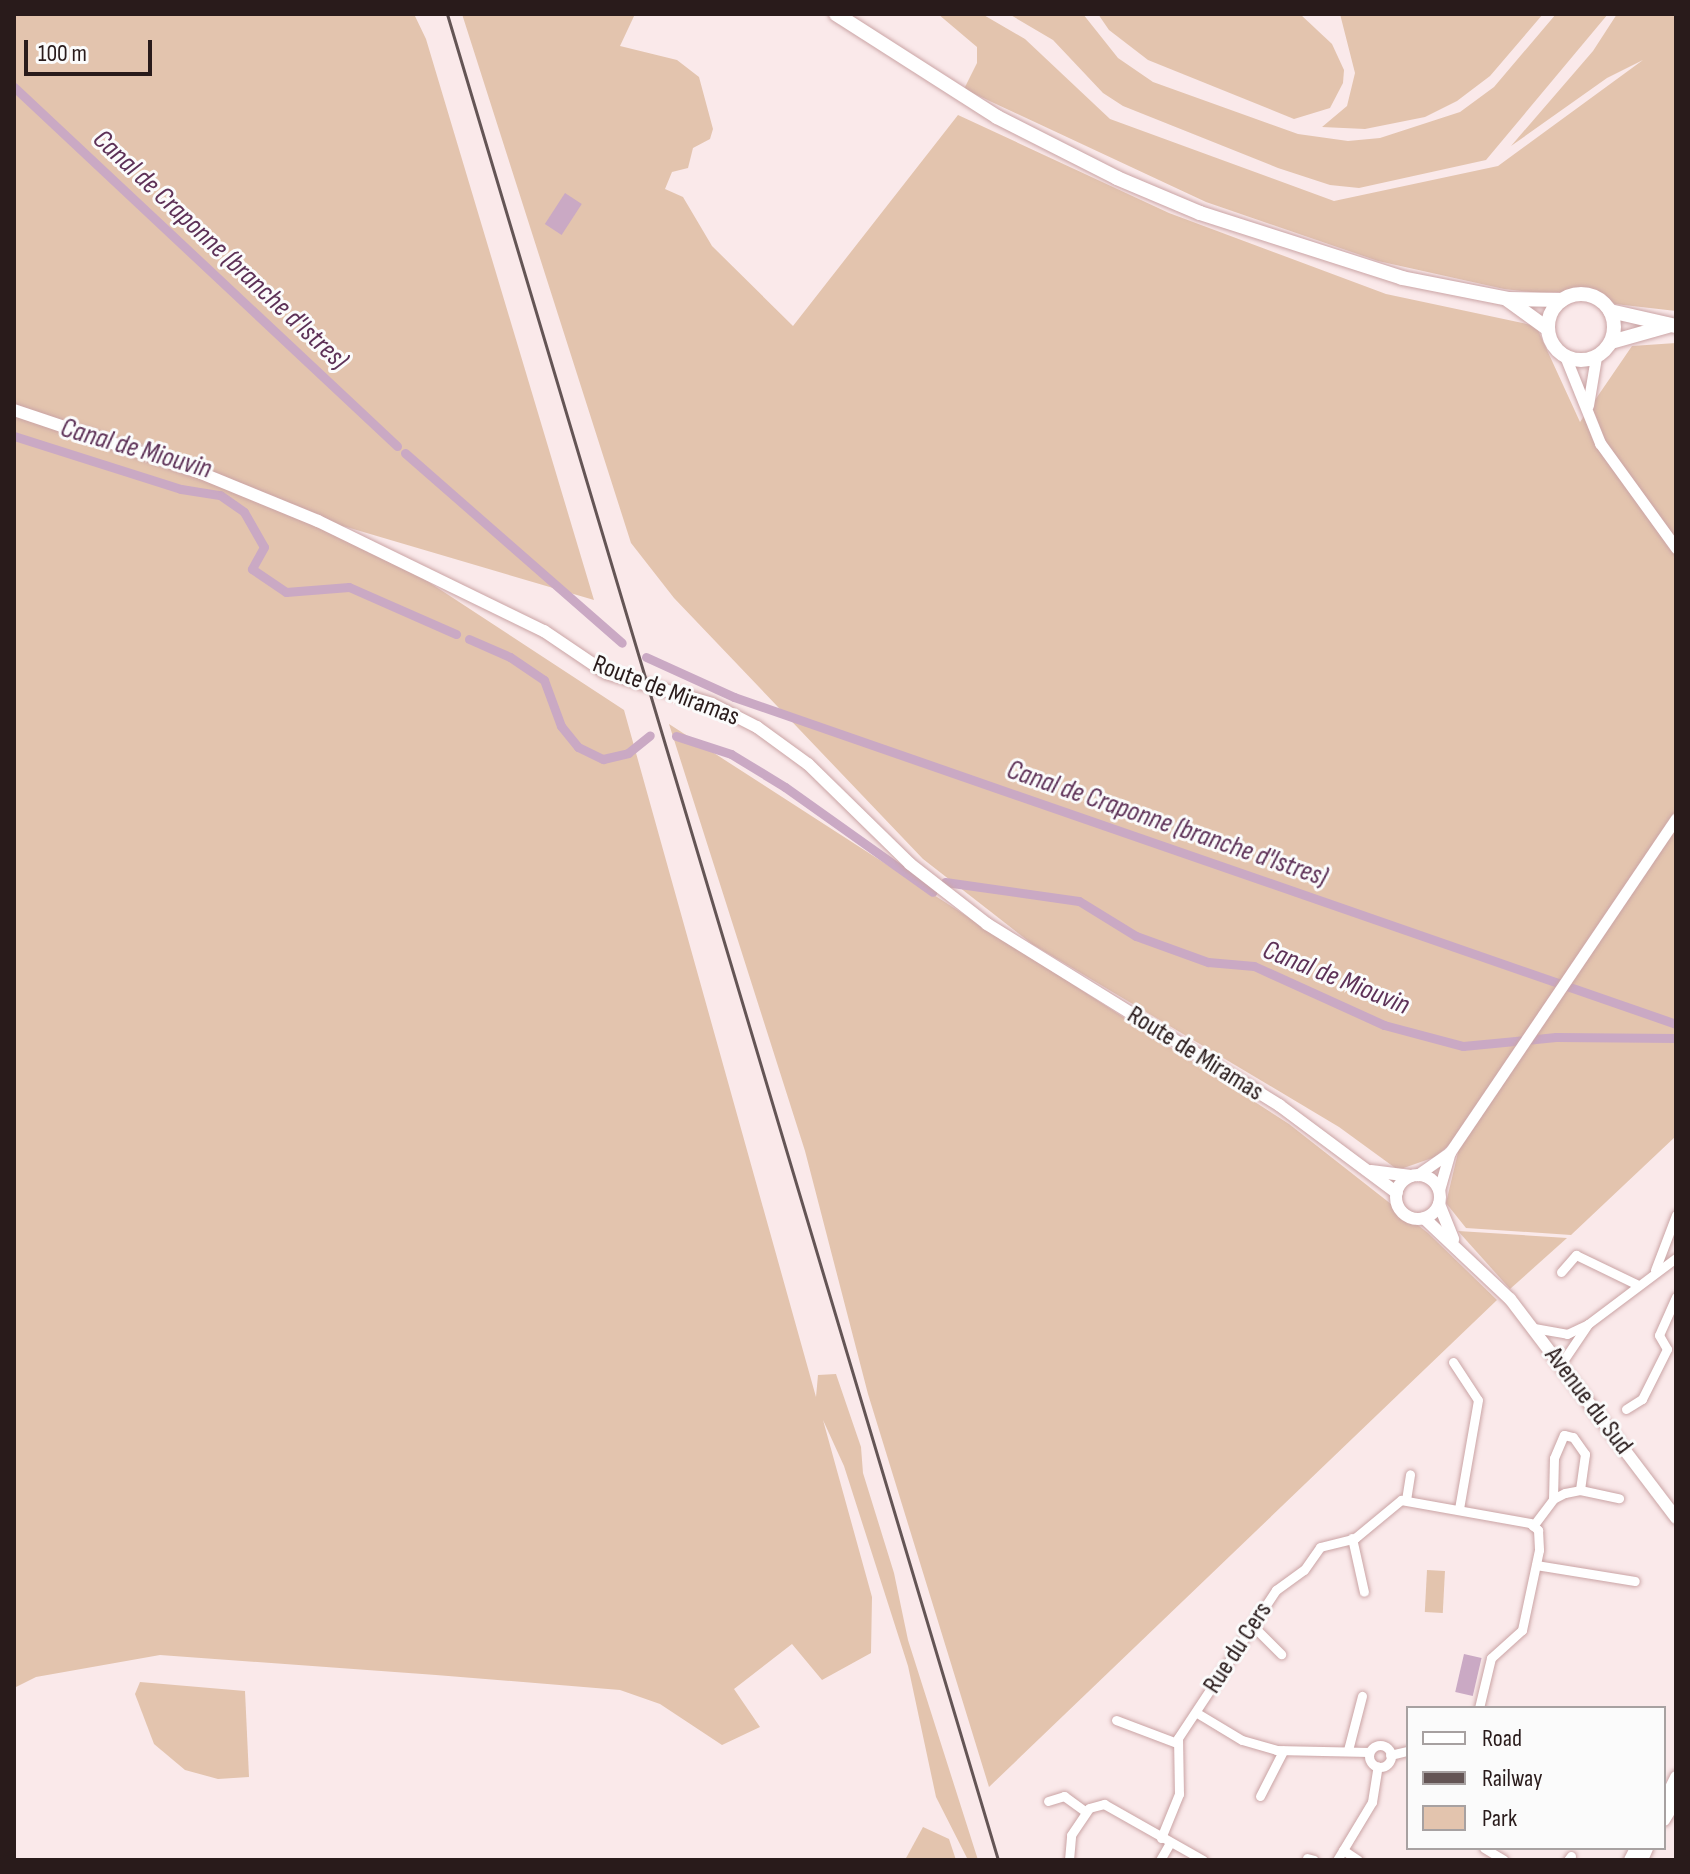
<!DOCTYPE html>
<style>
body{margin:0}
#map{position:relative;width:1690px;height:1874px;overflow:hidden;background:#fae9ea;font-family:"Sofia Sans Condensed",sans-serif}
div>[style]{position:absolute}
.green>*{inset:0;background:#e3c4ae;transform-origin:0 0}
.water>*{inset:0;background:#caa9c4;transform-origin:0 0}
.canal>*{height:9px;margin:-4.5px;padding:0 4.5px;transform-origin:4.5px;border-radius:4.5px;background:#caa9c4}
.roads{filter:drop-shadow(0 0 2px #caa4a5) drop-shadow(0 0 2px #caa4a5)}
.minor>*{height:9px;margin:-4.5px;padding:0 4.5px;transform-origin:4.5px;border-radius:4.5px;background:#fff}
.minor>.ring{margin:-4.5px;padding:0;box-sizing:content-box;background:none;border:9px solid #fff;border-radius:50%}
.tertiary>*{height:11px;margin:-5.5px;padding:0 5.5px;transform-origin:5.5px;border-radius:5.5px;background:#fff}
.secondary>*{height:12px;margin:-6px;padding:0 6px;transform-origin:6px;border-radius:6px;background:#fff}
.secondary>.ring{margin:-6px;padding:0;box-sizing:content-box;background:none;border:12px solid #fff;border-radius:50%}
.primary>*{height:14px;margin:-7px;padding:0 7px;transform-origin:7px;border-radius:7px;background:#fff}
.primary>.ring{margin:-7px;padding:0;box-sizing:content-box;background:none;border:14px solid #fff;border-radius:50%}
.rail>*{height:3px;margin:-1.5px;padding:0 1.5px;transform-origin:1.5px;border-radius:1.5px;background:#645555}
span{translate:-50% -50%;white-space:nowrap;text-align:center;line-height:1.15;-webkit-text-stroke:6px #fbfbfb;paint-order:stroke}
.street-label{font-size:26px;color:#291b1b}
.water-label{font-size:28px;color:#5d3157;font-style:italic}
.frame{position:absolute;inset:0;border:16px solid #291b1b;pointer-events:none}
.legend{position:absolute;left:1406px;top:1706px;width:260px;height:144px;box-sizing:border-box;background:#fbfbfb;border:2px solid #a7a1a1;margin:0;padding:10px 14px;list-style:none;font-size:24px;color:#291b1b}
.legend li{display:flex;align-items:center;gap:16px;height:40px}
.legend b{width:40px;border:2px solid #a7a1a1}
.scale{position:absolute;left:24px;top:40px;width:128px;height:36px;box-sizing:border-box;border:4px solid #291b1b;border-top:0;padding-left:10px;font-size:24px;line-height:28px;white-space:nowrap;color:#291b1b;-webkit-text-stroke:6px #fbfbfb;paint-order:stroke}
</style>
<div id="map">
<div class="green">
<div style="clip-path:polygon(14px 14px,414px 14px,426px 39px,594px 600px,343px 526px,624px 710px,816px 1397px,818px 1375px,836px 1374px,861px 1447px,863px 1473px,894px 1573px,908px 1640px,978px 1860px,968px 1860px,936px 1797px,908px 1666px,844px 1466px,823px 1420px,872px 1597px,871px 1653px,822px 1680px,792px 1644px,734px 1689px,760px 1727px,722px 1745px,660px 1704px,620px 1690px,436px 1675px,160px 1655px,36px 1677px,14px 1688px)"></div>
<div style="clip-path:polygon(462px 14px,635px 14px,620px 46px,677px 60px,699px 77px,713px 129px,710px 139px,693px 148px,688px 168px,672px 172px,665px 189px,683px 197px,712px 246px,793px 326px,958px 115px,1169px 213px,1386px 294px,1536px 326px,1580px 422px,1632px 346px,1676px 343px,1676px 1136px,1571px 1235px,1466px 1228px,1446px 1203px,1460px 1144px,1455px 1140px,1435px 1157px,1398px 1170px,1339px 1127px,1032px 944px,923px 859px,674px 598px,631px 543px)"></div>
<div style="clip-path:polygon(938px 14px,982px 14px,1025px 39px,1110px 119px,1334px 201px,1498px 166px,1643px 60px,1607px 78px,1511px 146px,1593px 51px,1617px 14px,1676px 14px,1676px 311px,1615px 304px,1594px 290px,1540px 293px,1504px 289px,1378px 261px,1206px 202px,964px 89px,977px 63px,977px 47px)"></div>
<div style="clip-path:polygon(1009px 14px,1083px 14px,1118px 58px,1153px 82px,1298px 134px,1348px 141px,1380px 138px,1460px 112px,1494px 87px,1556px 14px,1608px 14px,1486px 160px,1359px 188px,1330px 185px,1278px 168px,1123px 106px,1103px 93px,1053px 40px)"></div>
<div style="clip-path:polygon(1098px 14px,1300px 14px,1332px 44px,1344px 70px,1343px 83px,1330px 108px,1294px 119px,1148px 60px,1109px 30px)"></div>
<div style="clip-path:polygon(1340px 14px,1543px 14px,1490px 76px,1457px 101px,1425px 117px,1365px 129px,1322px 127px,1347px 106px,1355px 73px)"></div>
<div style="clip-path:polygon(669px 724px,1289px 1124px,1428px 1233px,1497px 1300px,989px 1787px,868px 1394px,805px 1151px)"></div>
<div style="clip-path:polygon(1458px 1231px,1567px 1238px,1510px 1289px)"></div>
<div style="left:1427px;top:1570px;width:18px;height:42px;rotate:3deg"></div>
<div style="clip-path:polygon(140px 1682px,245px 1691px,249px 1777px,218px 1779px,185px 1770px,154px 1744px,135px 1694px)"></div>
<div style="clip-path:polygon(923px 1827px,949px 1839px,956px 1860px,905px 1860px)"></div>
</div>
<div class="water">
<div style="left:565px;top:193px;width:20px;height:37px;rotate:33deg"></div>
<div style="left:1464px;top:1654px;width:18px;height:39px;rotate:13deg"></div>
</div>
<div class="canal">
<div style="left:14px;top:87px;width:525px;rotate:43.15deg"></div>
<div style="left:14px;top:436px;width:175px;rotate:17.6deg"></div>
<div style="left:181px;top:489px;width:39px;rotate:9deg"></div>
<div style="left:220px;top:495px;width:29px;rotate:35deg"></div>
<div style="left:244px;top:512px;width:40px;rotate:60.3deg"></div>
<div style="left:264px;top:547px;width:25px;rotate:119deg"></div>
<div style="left:252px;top:569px;width:41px;rotate:34.1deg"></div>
<div style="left:286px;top:592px;width:63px;rotate:-4.5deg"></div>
<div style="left:349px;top:587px;width:117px;rotate:23.7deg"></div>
<div style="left:405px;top:453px;width:288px;rotate:41.2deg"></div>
<div style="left:469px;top:639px;width:45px;rotate:23.7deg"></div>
<div style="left:510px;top:657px;width:41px;rotate:34.1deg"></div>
<div style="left:544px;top:680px;width:49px;rotate:69.7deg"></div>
<div style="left:561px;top:726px;width:27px;rotate:51deg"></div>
<div style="left:578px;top:747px;width:28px;rotate:26deg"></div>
<div style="left:603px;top:759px;width:26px;rotate:-13deg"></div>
<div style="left:628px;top:753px;width:28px;rotate:-39deg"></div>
<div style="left:646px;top:657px;width:97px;rotate:24.4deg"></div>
<div style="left:734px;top:697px;width:997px;rotate:19.14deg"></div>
<div style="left:676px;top:736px;width:58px;rotate:18.1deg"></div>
<div style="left:731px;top:754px;width:63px;rotate:31.4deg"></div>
<div style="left:785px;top:787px;width:181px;rotate:35.4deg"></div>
<div style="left:945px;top:882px;width:135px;rotate:8.1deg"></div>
<div style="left:1079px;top:901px;width:67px;rotate:31.6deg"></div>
<div style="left:1136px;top:936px;width:77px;rotate:19.9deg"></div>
<div style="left:1208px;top:962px;width:46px;rotate:5deg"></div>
<div style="left:1254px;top:966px;width:143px;rotate:24.4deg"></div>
<div style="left:1384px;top:1025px;width:82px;rotate:14.9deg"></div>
<div style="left:1463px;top:1046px;width:93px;rotate:-5.5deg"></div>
<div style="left:1556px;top:1037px;width:120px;rotate:0.5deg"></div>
</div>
<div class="roads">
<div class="minor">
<div style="left:1655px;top:1270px;width:59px;rotate:-69.1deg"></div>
<div style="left:1561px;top:1272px;width:23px;rotate:-49deg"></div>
<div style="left:1576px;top:1255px;width:67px;rotate:25.8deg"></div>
<div style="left:1588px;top:1324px;width:110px;rotate:-36.9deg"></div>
<div style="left:1534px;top:1328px;width:34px;rotate:10deg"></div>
<div style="left:1567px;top:1334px;width:23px;rotate:-25deg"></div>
<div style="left:1588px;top:1324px;width:48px;rotate:124deg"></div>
<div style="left:1453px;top:1362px;width:45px;rotate:56.7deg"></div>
<div style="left:1478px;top:1400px;width:111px;rotate:99.9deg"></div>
<div style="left:1626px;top:1409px;width:19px;rotate:-32deg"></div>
<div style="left:1642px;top:1399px;width:56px;rotate:-63.4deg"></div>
<div style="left:1667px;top:1349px;width:16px;rotate:-120deg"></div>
<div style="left:1659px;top:1335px;width:42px;rotate:-65.9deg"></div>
<div style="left:1553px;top:1499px;width:41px;rotate:-88.6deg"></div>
<div style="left:1554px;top:1458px;width:25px;rotate:-67deg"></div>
<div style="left:1564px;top:1435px;width:9px;rotate:13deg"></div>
<div style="left:1573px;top:1437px;width:21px;rotate:55deg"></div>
<div style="left:1585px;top:1454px;width:36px;rotate:98deg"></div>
<div style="left:1406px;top:1500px;width:26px;rotate:-81deg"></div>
<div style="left:1533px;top:1526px;width:34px;rotate:-53deg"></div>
<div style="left:1553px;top:1499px;width:13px;rotate:-27deg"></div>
<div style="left:1565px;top:1493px;width:15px;rotate:-11deg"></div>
<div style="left:1580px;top:1490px;width:40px;rotate:12deg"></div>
<div style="left:1352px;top:1538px;width:55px;rotate:77.5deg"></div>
<div style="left:1536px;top:1565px;width:100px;rotate:9.2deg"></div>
<div style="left:1253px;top:1626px;width:40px;rotate:45deg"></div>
<div style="left:1197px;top:1713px;width:52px;rotate:31deg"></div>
<div style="left:1242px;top:1740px;width:35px;rotate:16deg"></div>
<div style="left:1276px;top:1750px;width:93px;rotate:1.2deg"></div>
<div style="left:1116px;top:1720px;width:65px;rotate:20.7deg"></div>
<div class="ring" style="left:1369px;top:1745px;width:13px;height:13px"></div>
<div style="left:1348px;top:1750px;width:56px;rotate:-75.5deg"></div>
<div style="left:1390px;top:1755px;width:18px;rotate:-13deg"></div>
<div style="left:1260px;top:1796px;width:51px;rotate:-62.9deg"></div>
<div style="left:1048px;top:1801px;width:17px;rotate:-17deg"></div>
<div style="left:1064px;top:1796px;width:27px;rotate:36deg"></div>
<div style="left:1161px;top:1838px;width:48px;rotate:-67.8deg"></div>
<div style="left:1179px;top:1794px;width:56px;rotate:-91deg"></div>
<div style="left:1178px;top:1738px;width:178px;rotate:-56.5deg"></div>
<div style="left:1276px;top:1590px;width:34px;rotate:-36deg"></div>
<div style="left:1304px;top:1570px;width:28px;rotate:-55deg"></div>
<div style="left:1320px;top:1547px;width:36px;rotate:-14deg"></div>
<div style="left:1355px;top:1538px;width:60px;rotate:-39.6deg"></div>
<div style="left:1401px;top:1500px;width:131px;rotate:10.1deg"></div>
<div style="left:1530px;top:1523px;width:11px;rotate:41deg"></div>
<div style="left:1538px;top:1530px;width:20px;rotate:87deg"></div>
<div style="left:1539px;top:1550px;width:82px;rotate:102deg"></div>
<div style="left:1522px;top:1630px;width:42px;rotate:137.9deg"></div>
<div style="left:1491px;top:1658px;width:51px;rotate:103.5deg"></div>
<div style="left:1484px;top:1848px;width:23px;rotate:31deg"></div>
<div style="left:1343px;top:1850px;width:18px;rotate:34deg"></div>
<div style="left:1307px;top:1858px;width:7px;rotate:16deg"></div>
<div style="left:1069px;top:1860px;width:25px;rotate:-85deg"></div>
<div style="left:1071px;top:1835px;width:32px;rotate:-56deg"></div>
<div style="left:1089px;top:1808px;width:16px;rotate:-15deg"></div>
<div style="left:1104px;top:1804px;width:114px;rotate:29.5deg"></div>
<div style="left:1160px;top:1860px;width:20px;rotate:-60deg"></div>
<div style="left:1337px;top:1860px;width:68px;rotate:-58.9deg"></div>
<div style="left:1372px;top:1802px;width:36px;rotate:-81deg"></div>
<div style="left:1568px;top:1860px;width:5px;rotate:-53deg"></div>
</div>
<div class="tertiary">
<div style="left:1565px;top:356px;width:94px;rotate:68.1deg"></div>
<div style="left:1600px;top:443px;width:130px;rotate:54.1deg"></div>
<div style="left:1588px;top:405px;width:49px;rotate:-80.5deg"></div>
<div style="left:1417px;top:1175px;width:40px;rotate:-34.9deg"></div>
<div style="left:1450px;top:1152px;width:403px;rotate:-55.9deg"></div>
<div style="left:1439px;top:1190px;width:40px;rotate:-74deg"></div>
</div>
<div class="secondary">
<div style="left:14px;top:410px;width:197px;rotate:18.6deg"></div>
<div style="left:201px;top:473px;width:126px;rotate:22.3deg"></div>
<div style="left:318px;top:521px;width:251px;rotate:26deg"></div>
<div style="left:544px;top:631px;width:75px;rotate:34.1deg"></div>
<div style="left:606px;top:673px;width:110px;rotate:16.3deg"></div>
<div style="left:712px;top:704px;width:51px;rotate:27.1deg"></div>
<div style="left:757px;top:727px;width:63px;rotate:36deg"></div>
<div style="left:808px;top:764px;width:143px;rotate:44.4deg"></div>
<div style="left:910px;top:864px;width:98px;rotate:37.9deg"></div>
<div style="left:987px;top:924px;width:344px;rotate:31.8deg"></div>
<div style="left:1279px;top:1105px;width:147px;rotate:36.7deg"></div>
<div style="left:1371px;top:1171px;width:40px;rotate:7.1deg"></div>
<div class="ring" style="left:1396px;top:1175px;width:32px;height:32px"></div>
<div style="left:1439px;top:1204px;width:38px;rotate:68deg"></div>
<div style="left:1424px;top:1218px;width:118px;rotate:43.3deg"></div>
<div style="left:1510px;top:1299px;width:275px;rotate:52.8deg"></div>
<div style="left:1664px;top:1802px;width:28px;rotate:-64deg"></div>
<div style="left:1664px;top:1820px;width:23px;rotate:-59deg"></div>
<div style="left:1630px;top:1860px;width:13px;rotate:-63deg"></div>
<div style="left:1642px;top:1860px;width:13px;rotate:-67deg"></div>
</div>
<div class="primary">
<div style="left:836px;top:14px;width:191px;rotate:32.6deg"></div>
<div style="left:997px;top:117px;width:135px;rotate:26.9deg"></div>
<div style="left:1117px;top:178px;width:90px;rotate:22.9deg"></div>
<div style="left:1200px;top:213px;width:212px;rotate:17.8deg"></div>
<div style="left:1402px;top:278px;width:108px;rotate:11.2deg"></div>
<div style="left:1508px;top:299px;width:54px;rotate:1.1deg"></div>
<div class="ring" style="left:1548px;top:294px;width:52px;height:52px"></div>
<div style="left:1508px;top:300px;width:49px;rotate:35.9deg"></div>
<div style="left:1610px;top:311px;width:68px;rotate:12.8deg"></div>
<div style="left:1611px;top:342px;width:59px;rotate:-15.7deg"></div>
</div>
</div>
<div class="rail">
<div style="left:447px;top:14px;width:1926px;rotate:73.38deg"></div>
</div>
<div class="street-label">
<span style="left:666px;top:691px;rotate:21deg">Route de Miramas</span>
<span style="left:1195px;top:1054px;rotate:32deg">Route de Miramas</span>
<span style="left:1588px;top:1401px;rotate:53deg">Avenue du Sud</span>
<span style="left:1238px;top:1648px;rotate:-57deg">Rue du Cers</span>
</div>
<div class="water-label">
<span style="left:220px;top:250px;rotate:43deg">Canal de Craponne (branche d'Istres)</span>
<span style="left:136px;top:449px;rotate:16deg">Canal de Miouvin</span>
<span style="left:1167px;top:824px;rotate:19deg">Canal de Craponne (branche d'Istres)</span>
<span style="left:1336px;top:978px;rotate:22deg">Canal de Miouvin</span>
</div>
<div class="frame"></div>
<ul class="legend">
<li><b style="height:10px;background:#fff"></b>Road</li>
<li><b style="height:10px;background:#645555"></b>Railway</li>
<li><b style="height:22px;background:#e3c4ae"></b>Park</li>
</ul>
<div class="scale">100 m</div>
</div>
